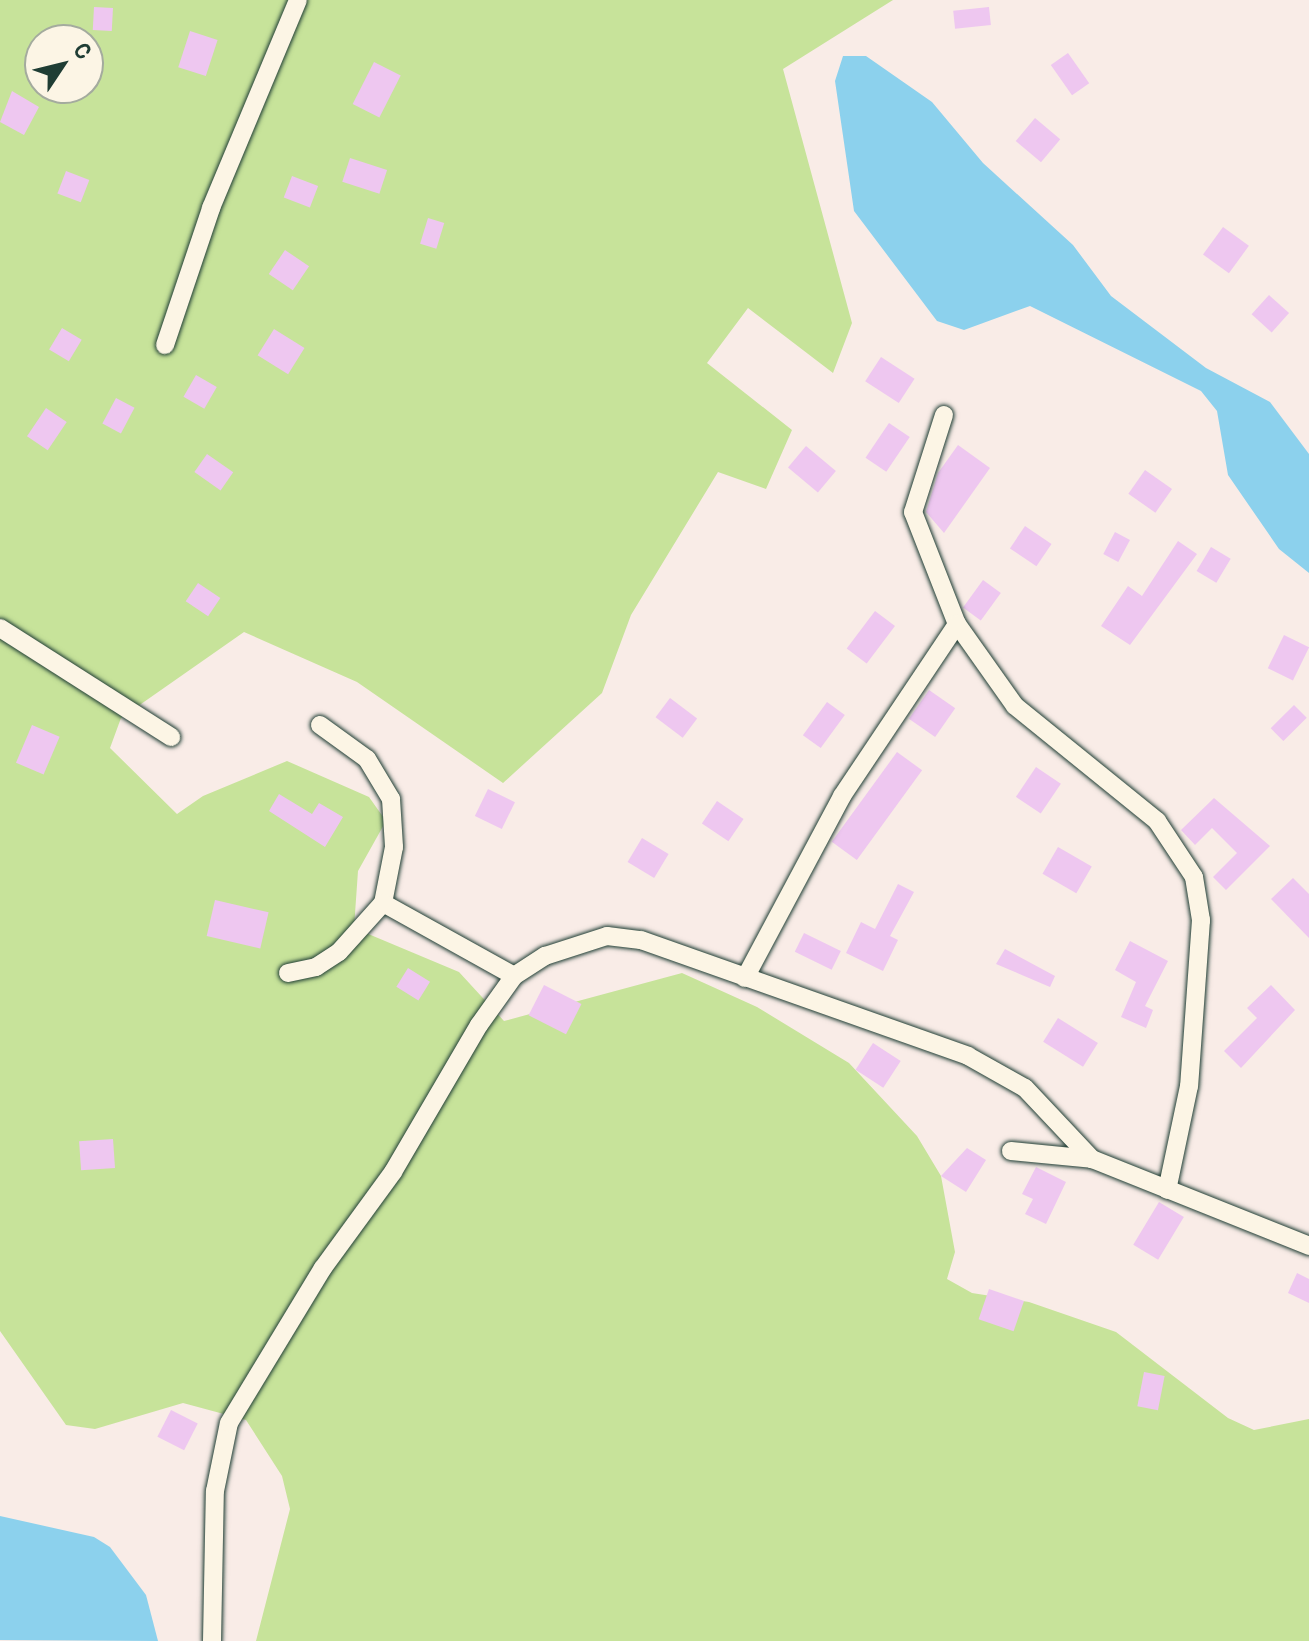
<!DOCTYPE html>
<meta charset="utf-8">
<style>
body{margin:0}
#map{position:relative;width:1309px;height:1641px;overflow:hidden;background:#f9ece7;font-family:Pangolin,sans-serif}
div>[style]{position:absolute}
.green>*{inset:0;background:#c7e39a}
.water>*{inset:0;background:#8cd1ed}
.building>*{inset:0;background:#eec7f0;transform-origin:0 0}
.roads{filter:drop-shadow(0 0 2px #1f3d34) drop-shadow(0 0 2px #1f3d34)}
.minor>*{height:18px;margin:-9px;padding:0 9px;transform-origin:9px;border-radius:9px;background:#fcf5e5}
span{translate:-50% -50%;white-space:nowrap;text-align:center;line-height:1.15;-webkit-text-stroke:7px #fcf5e5;paint-order:stroke}
.north{position:absolute;left:24px;top:24px;width:80px;height:80px;box-sizing:border-box;background:#fcf5e5;border:2px solid #a4ab9e;border-radius:50%;rotate:55deg;font-size:22px;font-weight:700;line-height:32px;text-align:center;color:#1f3d34}
.north::after{content:'';display:block;margin:auto;width:28px;height:36px;background:#1f3d34;clip-path:polygon(50% 0,100% 100%,50% 72%,0 100%)}
</style>
<div id="map">
<div class="green">
<div style="clip-path:polygon(evenodd,0 0,893px 0,783px 69px,852px 323px,833px 373px,748px 308px,707px 363px,792px 430px,766px 489px,718px 472px,631px 615px,602px 693px,503px 783px,357px 682px,244px 632px,121px 718px,110px 748px,177px 814px,203px 796px,287px 761px,369px 797px,386px 821px,358px 871px,354px 928px,459px 972px,504px 1021px,682px 973px,757px 1007px,849px 1063px,917px 1136px,941px 1176px,955px 1252px,947px 1279px,972px 1293px,1029px 1302px,1116px 1332px,1228px 1418px,1254px 1430px,1309px 1419px,1309px 1641px,256px 1641px,290px 1509px,282px 1476px,246px 1420px,183px 1403px,95px 1429px,66px 1425px,0 1331px,0 0,40px 40px,88px 40px,88px 88px,40px 88px,40px 40px)"></div>
</div>
<div class="water">
<div style="clip-path:polygon(843px 56px,866px 56px,932px 102px,983px 163px,1073px 245px,1111px 296px,1206px 368px,1270px 402px,1309px 454px,1309px 573px,1279px 549px,1228px 475px,1217px 411px,1201px 391px,1030px 306px,964px 330px,937px 321px,854px 211px,835px 81px)"></div>
<div style="clip-path:polygon(0 1516px,94px 1537px,110px 1547px,146px 1595px,158px 1641px,0 1640px)"></div>
</div>
<div class="building">
<div style="left:94px;top:7px;width:19px;height:23px;rotate:3deg"></div>
<div style="left:989px;top:7px;width:18px;height:36px;rotate:84deg"></div>
<div style="left:190px;top:31px;width:29px;height:38px;rotate:18deg"></div>
<div style="left:1068px;top:53px;width:37px;height:21px;rotate:55deg"></div>
<div style="left:374px;top:62px;width:30px;height:47px;rotate:27deg"></div>
<div style="clip-path:polygon(12px 91px,39px 107px,24px 135px,0 122px)"></div>
<div style="left:1035px;top:118px;width:33px;height:30px;rotate:40deg"></div>
<div style="left:350px;top:158px;width:39px;height:25px;rotate:18deg"></div>
<div style="left:66px;top:171px;width:25px;height:24px;rotate:21deg"></div>
<div style="left:292px;top:176px;width:28px;height:23px;rotate:21deg"></div>
<div style="left:428px;top:218px;width:17px;height:27px;rotate:17deg"></div>
<div style="left:1223px;top:227px;width:32px;height:34px;rotate:36deg"></div>
<div style="left:285px;top:250px;width:29px;height:29px;rotate:34deg"></div>
<div style="left:1269px;top:295px;width:27px;height:26px;rotate:42deg"></div>
<div style="left:62px;top:328px;width:23px;height:25px;rotate:31deg"></div>
<div style="left:274px;top:329px;width:36px;height:31px;rotate:32deg"></div>
<div style="left:881px;top:357px;width:40px;height:29px;rotate:33deg"></div>
<div style="left:196px;top:375px;width:24px;height:25px;rotate:30deg"></div>
<div style="left:116px;top:398px;width:21px;height:29px;rotate:28deg"></div>
<div style="left:46px;top:408px;width:25px;height:34px;rotate:34deg"></div>
<div style="left:889px;top:423px;width:25px;height:42px;rotate:34deg"></div>
<div style="clip-path:polygon(958px 445px,990px 468px,944px 533px,926px 512px,938px 473px)"></div>
<div style="left:806px;top:446px;width:39px;height:28px;rotate:40deg"></div>
<div style="left:207px;top:454px;width:32px;height:22px;rotate:35deg"></div>
<div style="left:1145px;top:470px;width:33px;height:29px;rotate:35deg"></div>
<div style="left:1025px;top:526px;width:32px;height:27px;rotate:34deg"></div>
<div style="left:1115px;top:532px;width:17px;height:25px;rotate:28deg"></div>
<div style="clip-path:polygon(1178px 541px,1197px 554px,1130px 645px,1101px 626px,1128px 586px,1142px 596px)"></div>
<div style="left:1211px;top:547px;width:23px;height:28px;rotate:31deg"></div>
<div style="left:983px;top:580px;width:22px;height:34px;rotate:36deg"></div>
<div style="left:198px;top:583px;width:27px;height:22px;rotate:34deg"></div>
<div style="left:875px;top:611px;width:25px;height:47px;rotate:37deg"></div>
<div style="left:1284px;top:635px;width:28px;height:37px;rotate:26deg"></div>
<div style="left:929px;top:690px;width:32px;height:35px;rotate:35deg"></div>
<div style="left:670px;top:698px;width:34px;height:24px;rotate:37deg"></div>
<div style="left:827px;top:702px;width:22px;height:41px;rotate:36deg"></div>
<div style="left:1294px;top:705px;width:18px;height:33px;rotate:45deg"></div>
<div style="left:32px;top:725px;width:30px;height:41px;rotate:23deg"></div>
<div style="left:897px;top:752px;width:31px;height:111px;rotate:36deg"></div>
<div style="left:1036px;top:767px;width:30px;height:36px;rotate:34deg"></div>
<div style="left:488px;top:789px;width:30px;height:30px;rotate:26deg"></div>
<div style="clip-path:polygon(279px 794px,312px 814px,319px 803px,343px 817px,325px 847px,269px 811px)"></div>
<div style="clip-path:polygon(1214px 798px,1270px 846px,1226px 890px,1213px 877px,1237px 853px,1212px 828px,1195px 845px,1181px 830px)"></div>
<div style="left:717px;top:801px;width:32px;height:27px;rotate:34deg"></div>
<div style="left:642px;top:838px;width:31px;height:28px;rotate:31deg"></div>
<div style="left:1058px;top:847px;width:39px;height:31px;rotate:30deg"></div>
<div style="clip-path:polygon(1293px 878px,1309px 894px,1309px 938px,1271px 899px)"></div>
<div style="clip-path:polygon(898px 884px,914px 892px,890px 936px,898px 940px,883px 971px,846px 953px,861px 922px,875px 929px)"></div>
<div style="left:215px;top:900px;width:55px;height:37px;rotate:13deg"></div>
<div style="left:804px;top:933px;width:41px;height:21px;rotate:26deg"></div>
<div style="clip-path:polygon(1130px 941px,1168px 961px,1145px 1006px,1153px 1010px,1146px 1028px,1121px 1017px,1136px 982px,1115px 970px)"></div>
<div style="clip-path:polygon(1005px 949px,1055px 976px,1050px 987px,996px 964px)"></div>
<div style="left:408px;top:968px;width:26px;height:22px;rotate:32deg"></div>
<div style="left:544px;top:985px;width:42px;height:34px;rotate:27deg"></div>
<div style="clip-path:polygon(1271px 985px,1295px 1010px,1241px 1068px,1224px 1051px,1257px 1018px,1247px 1008px)"></div>
<div style="left:1058px;top:1018px;width:47px;height:28px;rotate:32deg"></div>
<div style="left:873px;top:1043px;width:33px;height:32px;rotate:33deg"></div>
<div style="left:113px;top:1139px;width:29px;height:34px;rotate:86deg"></div>
<div style="clip-path:polygon(967px 1148px,986px 1160px,966px 1192px,941px 1176px)"></div>
<div style="clip-path:polygon(1036px 1167px,1066px 1182px,1046px 1224px,1025px 1214px,1033px 1199px,1022px 1194px)"></div>
<div style="left:1159px;top:1202px;width:29px;height:50px;rotate:31deg"></div>
<div style="clip-path:polygon(1297px 1273px,1309px 1279px,1309px 1303px,1288px 1293px)"></div>
<div style="left:989px;top:1289px;width:37px;height:32px;rotate:19deg"></div>
<div style="left:1144px;top:1372px;width:21px;height:35px;rotate:11deg"></div>
<div style="left:171px;top:1410px;width:30px;height:30px;rotate:27deg"></div>
</div>
<div class="roads">
<div class="minor">
<div style="left:165px;top:345px;width:145px;rotate:-71.4deg"></div>
<div style="left:211px;top:208px;width:225px;rotate:-67.3deg"></div>
<div style="left:944px;top:415px;width:102px;rotate:107.7deg"></div>
<div style="left:913px;top:512px;width:120px;rotate:68.6deg"></div>
<div style="left:957px;top:624px;width:100px;rotate:54.7deg"></div>
<div style="left:1015px;top:706px;width:183px;rotate:39deg"></div>
<div style="left:1157px;top:821px;width:67px;rotate:56.5deg"></div>
<div style="left:1194px;top:877px;width:44px;rotate:80.8deg"></div>
<div style="left:1201px;top:920px;width:166px;rotate:94.1deg"></div>
<div style="left:1189px;top:1086px;width:106px;rotate:101.9deg"></div>
<div style="left:0;top:628px;width:203px;rotate:32.5deg"></div>
<div style="left:320px;top:725px;width:58px;rotate:35.9deg"></div>
<div style="left:367px;top:759px;width:47px;rotate:59deg"></div>
<div style="left:391px;top:799px;width:48px;rotate:86.4deg"></div>
<div style="left:394px;top:847px;width:57px;rotate:101.1deg"></div>
<div style="left:383px;top:903px;width:150px;rotate:29.1deg"></div>
<div style="left:288px;top:973px;width:29px;rotate:-12deg"></div>
<div style="left:316px;top:967px;width:27px;rotate:-33deg"></div>
<div style="left:339px;top:952px;width:66px;rotate:-48.1deg"></div>
<div style="left:745px;top:978px;width:206px;rotate:-61.9deg"></div>
<div style="left:842px;top:796px;width:207px;rotate:-56.2deg"></div>
<div style="left:1011px;top:1151px;width:81px;rotate:5.6deg"></div>
<div style="left:1092px;top:1159px;width:234px;rotate:21.8deg"></div>
<div style="left:212px;top:1641px;width:150px;rotate:-88.9deg"></div>
<div style="left:215px;top:1491px;width:69px;rotate:-78.4deg"></div>
<div style="left:229px;top:1423px;width:181px;rotate:-58.8deg"></div>
<div style="left:323px;top:1268px;width:119px;rotate:-53.9deg"></div>
<div style="left:393px;top:1172px;width:170px;rotate:-59.7deg"></div>
<div style="left:479px;top:1025px;width:60px;rotate:-54.5deg"></div>
<div style="left:514px;top:976px;width:37px;rotate:-33deg"></div>
<div style="left:545px;top:956px;width:65px;rotate:-17.9deg"></div>
<div style="left:607px;top:936px;width:34px;rotate:7deg"></div>
<div style="left:641px;top:940px;width:347px;rotate:19.5deg"></div>
<div style="left:968px;top:1056px;width:65px;rotate:29.3deg"></div>
<div style="left:1025px;top:1088px;width:98px;rotate:46.7deg"></div>
</div>
</div>
<div class="north">С</div>
</div>
